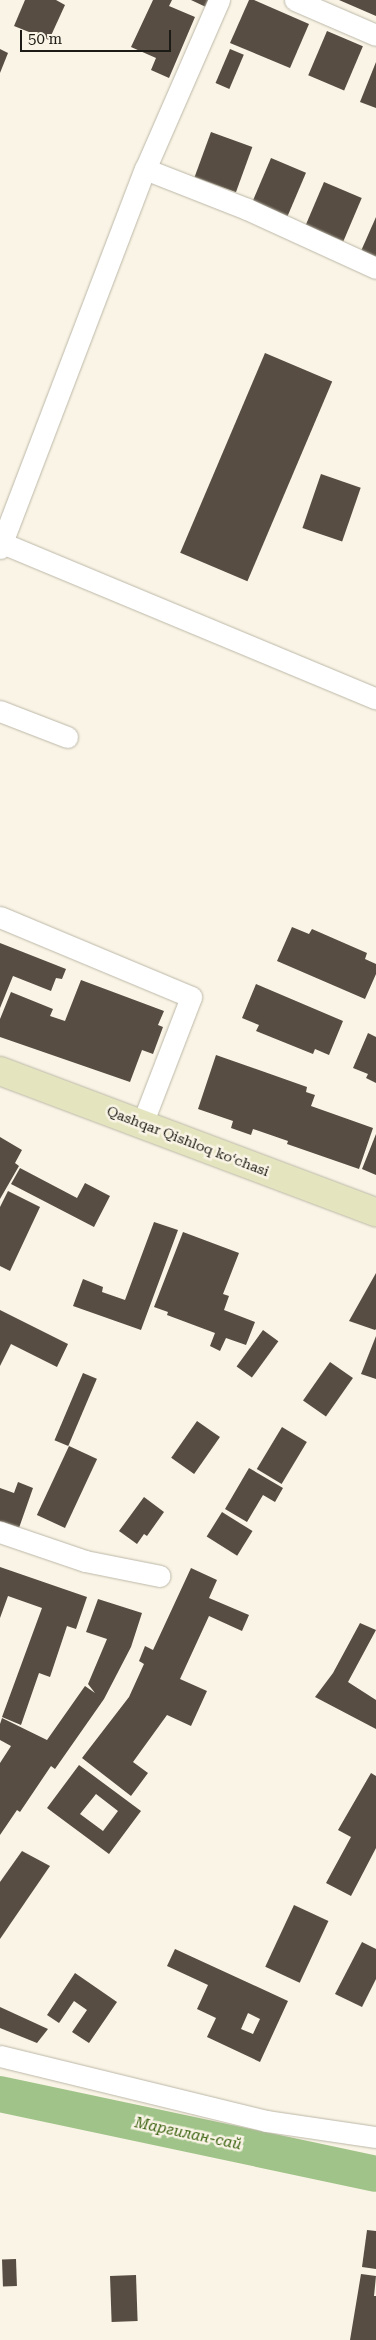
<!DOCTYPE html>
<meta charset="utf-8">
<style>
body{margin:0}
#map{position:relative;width:376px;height:2340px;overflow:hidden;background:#f9f4e5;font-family:"Roboto Serif",serif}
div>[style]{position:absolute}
.river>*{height:36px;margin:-18px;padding:0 18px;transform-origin:18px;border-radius:18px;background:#a0c389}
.building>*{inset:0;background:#574d43;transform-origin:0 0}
.roads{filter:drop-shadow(0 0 1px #bcb7a8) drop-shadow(0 0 1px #bcb7a8)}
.street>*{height:21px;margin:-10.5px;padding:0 10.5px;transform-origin:10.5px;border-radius:10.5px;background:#fff}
.secondary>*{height:28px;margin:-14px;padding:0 14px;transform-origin:14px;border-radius:14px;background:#e4e5bf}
span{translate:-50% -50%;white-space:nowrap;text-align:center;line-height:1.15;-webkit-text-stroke:5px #f9f4e5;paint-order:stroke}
.street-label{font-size:14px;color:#1d1b15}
.water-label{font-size:15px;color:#38600d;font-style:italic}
.scale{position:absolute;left:20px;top:30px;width:151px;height:22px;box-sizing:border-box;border:2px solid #1d1b15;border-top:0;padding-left:6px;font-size:15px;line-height:18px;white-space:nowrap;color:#1d1b15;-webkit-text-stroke:4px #f9f4e5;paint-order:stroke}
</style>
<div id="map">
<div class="river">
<div style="left:0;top:2094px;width:384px;rotate:12deg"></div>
</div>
<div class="building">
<div style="clip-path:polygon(25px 0,56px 0,65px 5px,49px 40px,14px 26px)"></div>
<div style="clip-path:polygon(153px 0,172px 0,169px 6px,195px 17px,169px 78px,151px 70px,156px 58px,131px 47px)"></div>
<div style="clip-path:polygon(191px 0,212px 0,208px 8px)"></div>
<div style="clip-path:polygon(249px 0,254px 0,309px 24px,290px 68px,230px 43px)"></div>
<div style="clip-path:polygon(339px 0,376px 0,376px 16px)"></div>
<div style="left:327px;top:31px;width:39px;height:48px;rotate:23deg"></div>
<div style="clip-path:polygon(0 49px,8px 53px,0 73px)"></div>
<div style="left:230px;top:49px;width:15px;height:37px;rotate:23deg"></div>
<div style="clip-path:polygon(376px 62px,376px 108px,360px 102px)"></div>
<div style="left:211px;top:132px;width:44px;height:48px;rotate:20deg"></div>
<div style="left:271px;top:158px;width:38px;height:50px;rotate:23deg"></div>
<div style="left:324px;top:182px;width:41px;height:47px;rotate:23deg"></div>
<div style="clip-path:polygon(376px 217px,376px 258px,361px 251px)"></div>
<div style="left:265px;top:353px;width:73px;height:217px;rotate:23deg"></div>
<div style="left:321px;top:474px;width:42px;height:57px;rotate:19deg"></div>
<div style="clip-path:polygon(292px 927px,309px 934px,312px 929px,367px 953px,365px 959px,376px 964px,376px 974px,365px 999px,277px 961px)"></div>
<div style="clip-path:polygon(0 943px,66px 969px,62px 979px,56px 978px,51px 991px,13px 976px,0 1008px)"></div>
<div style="clip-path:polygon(81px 980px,164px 1011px,158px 1025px,163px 1027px,153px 1054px,142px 1050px,130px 1082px,0 1037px,0 1019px,11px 992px,53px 1009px,50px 1016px,65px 1021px)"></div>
<div style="clip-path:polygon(256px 984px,343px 1021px,329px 1055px,315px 1049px,313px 1054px,256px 1031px,259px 1025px,242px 1018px)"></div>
<div style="clip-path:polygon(368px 1033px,376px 1037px,376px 1083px,366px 1078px,368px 1074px,353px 1068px)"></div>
<div style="clip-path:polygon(216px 1055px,307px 1087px,306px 1092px,315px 1095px,311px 1106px,373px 1128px,359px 1169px,287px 1144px,288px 1141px,253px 1129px,251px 1135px,231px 1128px,233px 1121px,198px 1109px)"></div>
<div style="clip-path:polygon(376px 1134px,376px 1175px,362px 1169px)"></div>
<div style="clip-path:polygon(0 1137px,22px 1150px,15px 1163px,19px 1166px,0 1199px)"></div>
<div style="clip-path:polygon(20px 1168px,77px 1198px,85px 1183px,110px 1196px,94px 1227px,11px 1184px)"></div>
<div style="clip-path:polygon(8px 1191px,40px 1207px,10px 1271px,0 1266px,0 1207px)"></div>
<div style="clip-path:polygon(154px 1222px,178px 1230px,141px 1330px,73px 1306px,83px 1279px,103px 1287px,102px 1292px,125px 1300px)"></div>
<div style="clip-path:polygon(183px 1232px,239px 1253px,223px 1294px,229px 1296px,224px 1310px,255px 1322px,246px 1345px,226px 1338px,220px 1351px,210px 1346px,215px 1333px,167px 1315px,168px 1312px,154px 1307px)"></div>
<div style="clip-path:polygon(376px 1273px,376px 1329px,375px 1330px,349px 1321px)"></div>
<div style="clip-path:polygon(0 1310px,68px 1344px,57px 1367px,11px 1344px,0 1366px)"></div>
<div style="left:263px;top:1330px;width:19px;height:45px;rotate:36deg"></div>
<div style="clip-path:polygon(376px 1336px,376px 1379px,361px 1374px)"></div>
<div style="left:330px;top:1362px;width:28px;height:47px;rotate:35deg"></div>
<div style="left:83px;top:1373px;width:15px;height:73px;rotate:23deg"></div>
<div style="left:197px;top:1421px;width:28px;height:45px;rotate:35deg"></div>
<div style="left:282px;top:1427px;width:29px;height:49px;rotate:31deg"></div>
<div style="left:69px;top:1446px;width:31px;height:76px;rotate:25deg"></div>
<div style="clip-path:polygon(249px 1468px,283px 1488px,275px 1502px,263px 1495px,247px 1522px,225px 1509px)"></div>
<div style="clip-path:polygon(18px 1482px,33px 1488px,19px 1528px,0 1521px,0 1488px,14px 1493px)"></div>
<div style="clip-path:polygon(144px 1497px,164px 1512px,147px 1536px,144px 1534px,137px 1544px,119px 1531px)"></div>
<div style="left:222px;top:1512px;width:36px;height:29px;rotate:32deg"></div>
<div style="clip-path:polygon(0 1567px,87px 1597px,76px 1629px,67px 1626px,50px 1677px,39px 1673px,21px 1725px,2px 1717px,42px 1608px,8px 1596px,0 1618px)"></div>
<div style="clip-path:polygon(191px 1568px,217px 1580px,209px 1598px,249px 1615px,242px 1631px,209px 1616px,180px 1679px,207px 1691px,191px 1726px,167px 1715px,133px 1762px,148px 1773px,131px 1796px,82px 1758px,129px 1697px,144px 1664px,139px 1661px,145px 1646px,153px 1650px)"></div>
<div style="clip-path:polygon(98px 1599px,142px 1613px,131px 1647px,104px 1699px,55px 1769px,51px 1766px,20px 1812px,17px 1810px,0 1835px,0 1763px,11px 1746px,0 1740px,0 1724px,2px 1718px,47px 1740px,85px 1686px,95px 1693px,88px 1684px,107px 1639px,86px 1632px)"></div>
<div style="clip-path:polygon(360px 1623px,376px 1630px,348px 1682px,376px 1700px,376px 1729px,315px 1697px,333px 1673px)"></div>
<div style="clip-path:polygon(evenodd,79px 1765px,141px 1811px,109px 1854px,47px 1808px,79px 1765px,96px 1794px,118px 1811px,103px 1831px,80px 1814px,96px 1794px)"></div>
<div style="clip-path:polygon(371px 1773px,376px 1776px,376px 1848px,351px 1896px,326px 1883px,351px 1837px,338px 1830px)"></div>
<div style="clip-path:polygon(22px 1851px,50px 1866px,0 1939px,0 1882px)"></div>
<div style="left:294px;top:1905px;width:38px;height:68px;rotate:25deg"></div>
<div style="clip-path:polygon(362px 1942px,376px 1949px,376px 1979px,362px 2007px,335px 1994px)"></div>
<div style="clip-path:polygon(evenodd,175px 1949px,288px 2001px,260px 2062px,207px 2037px,216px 2018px,197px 2009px,208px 1985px,167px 1966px,175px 1949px,248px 2013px,260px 2019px,253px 2034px,241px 2029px,248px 2013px)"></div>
<div style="clip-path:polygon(75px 1973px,117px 2002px,89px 2043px,72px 2032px,87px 2010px,74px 2001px,59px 2023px,47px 2015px)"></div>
<div style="clip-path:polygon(0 2007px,48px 2029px,37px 2043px,0 2028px)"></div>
<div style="clip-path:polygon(367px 2230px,376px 2231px,376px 2269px,362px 2267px)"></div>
<div style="left:16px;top:2259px;width:27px;height:14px;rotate:88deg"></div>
<div style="clip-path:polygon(361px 2274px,376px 2276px,374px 2296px,376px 2296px,376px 2340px,350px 2340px)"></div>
<div style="left:136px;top:2275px;width:46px;height:26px;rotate:88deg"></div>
</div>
<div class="roads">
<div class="street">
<div style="left:219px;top:0;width:184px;rotate:113.6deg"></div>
<div style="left:145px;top:169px;width:110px;rotate:21.4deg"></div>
<div style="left:247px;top:209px;width:142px;rotate:24.6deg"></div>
<div style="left:295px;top:0;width:88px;rotate:23.4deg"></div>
<div style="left:2px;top:543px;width:405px;rotate:22.6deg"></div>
<div style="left:0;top:548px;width:406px;rotate:-69.1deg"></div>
<div style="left:0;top:711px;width:72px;rotate:21.2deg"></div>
<div style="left:0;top:917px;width:207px;rotate:22.7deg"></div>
<div style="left:191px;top:997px;width:136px;rotate:111.1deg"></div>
<div style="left:0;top:1532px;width:90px;rotate:18.8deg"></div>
<div style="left:85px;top:1561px;width:76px;rotate:11.3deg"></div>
<div style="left:0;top:2056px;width:274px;rotate:13.7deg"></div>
<div style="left:266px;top:2121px;width:111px;rotate:8.3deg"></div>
</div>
<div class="secondary">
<div style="left:0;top:1071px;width:402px;rotate:20.6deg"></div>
</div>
</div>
<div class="street-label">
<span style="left:188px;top:1141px;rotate:21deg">Qashqar Qishloq koʻchasi</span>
</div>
<div class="water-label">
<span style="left:188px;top:2134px;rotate:12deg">Маргилан-сай</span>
</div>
<div class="scale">50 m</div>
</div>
